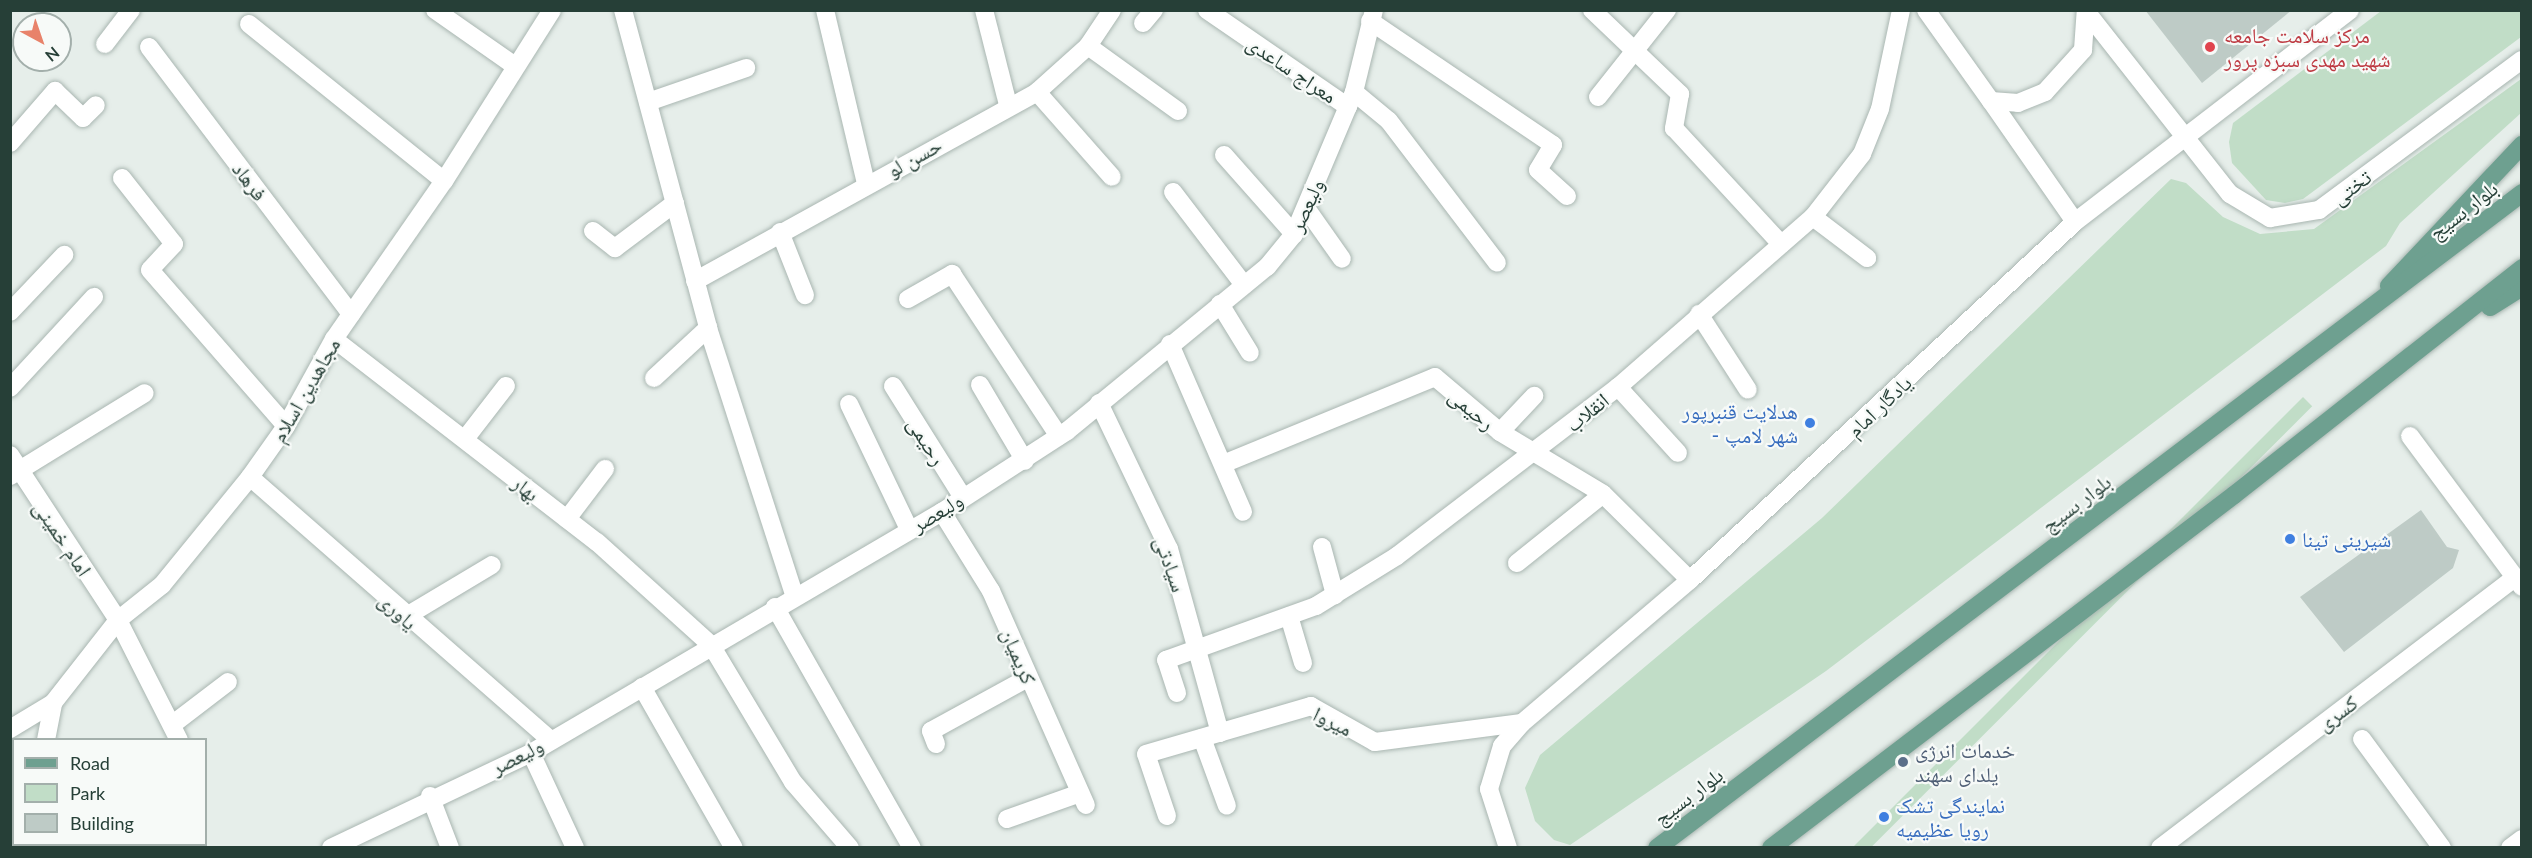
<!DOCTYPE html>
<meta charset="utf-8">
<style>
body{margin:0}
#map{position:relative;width:2532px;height:858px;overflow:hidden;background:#e6eeea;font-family:Lato,"Noto Naskh Arabic",sans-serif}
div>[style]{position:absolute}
.green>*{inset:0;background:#c1ddc7;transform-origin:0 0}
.building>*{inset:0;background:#becbc6}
.roads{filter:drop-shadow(0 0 2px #a9b6b1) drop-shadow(0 0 2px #a9b6b1)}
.minor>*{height:18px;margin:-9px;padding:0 9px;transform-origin:9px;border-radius:9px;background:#fff}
.major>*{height:18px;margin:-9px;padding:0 9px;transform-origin:9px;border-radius:9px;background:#6ea090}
.dots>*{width:16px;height:16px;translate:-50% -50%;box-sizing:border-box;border:3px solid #f7faf8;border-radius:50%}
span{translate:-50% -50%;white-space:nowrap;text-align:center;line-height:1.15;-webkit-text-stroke:4.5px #f7faf8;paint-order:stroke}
.health-label{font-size:21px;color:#be3a42}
.left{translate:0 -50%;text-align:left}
.street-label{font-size:21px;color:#263f37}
.shop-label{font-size:21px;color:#366cbe}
.right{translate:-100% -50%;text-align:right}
.service-label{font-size:21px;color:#4e5e75}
.frame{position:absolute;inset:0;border:12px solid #263f37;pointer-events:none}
.legend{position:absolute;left:12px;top:738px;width:195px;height:108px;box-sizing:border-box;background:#f7faf8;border:2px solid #a3afab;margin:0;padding:8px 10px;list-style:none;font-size:18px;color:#263f37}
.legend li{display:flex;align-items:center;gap:12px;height:30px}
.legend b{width:30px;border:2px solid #a3afab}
.north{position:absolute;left:12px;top:12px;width:60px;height:60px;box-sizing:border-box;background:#f7faf8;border:2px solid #a3afab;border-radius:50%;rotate:140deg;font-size:16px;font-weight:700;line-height:24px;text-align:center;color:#263f37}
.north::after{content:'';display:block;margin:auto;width:21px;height:27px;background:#e8826a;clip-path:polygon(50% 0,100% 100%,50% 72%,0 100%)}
</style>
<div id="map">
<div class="green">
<div style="clip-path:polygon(2381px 11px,2521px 11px,2521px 37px,2303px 199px,2285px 203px,2266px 200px,2232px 163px,2229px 142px,2233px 123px)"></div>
<div style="clip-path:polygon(2521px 79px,2521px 113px,2400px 223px,2386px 246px,1826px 671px,1570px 845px,1554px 840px,1535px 821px,1525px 788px,1540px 755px,1822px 518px,2171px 179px,2186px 183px,2223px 217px,2260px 234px,2314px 229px)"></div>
<div style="left:2303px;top:397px;width:13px;height:745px;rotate:45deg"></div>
</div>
<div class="building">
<div style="clip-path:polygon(2145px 10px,2292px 10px,2202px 83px)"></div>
<div style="clip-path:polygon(2421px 510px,2447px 547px,2459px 550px,2453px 568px,2344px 652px,2300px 597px)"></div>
</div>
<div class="roads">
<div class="minor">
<div style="left:435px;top:10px;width:98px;rotate:35deg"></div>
<div style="left:623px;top:10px;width:329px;rotate:75deg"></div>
<div style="left:708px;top:328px;width:280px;rotate:72.1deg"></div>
<div style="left:825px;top:10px;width:179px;rotate:76.7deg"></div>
<div style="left:984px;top:10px;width:98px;rotate:75.8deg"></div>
<div style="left:1207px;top:10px;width:171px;rotate:34.5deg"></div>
<div style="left:1592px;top:10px;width:122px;rotate:43.7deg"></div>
<div style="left:1680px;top:94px;width:35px;rotate:100deg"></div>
<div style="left:1674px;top:128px;width:158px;rotate:47.3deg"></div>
<div style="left:1926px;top:10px;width:112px;rotate:54.5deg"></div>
<div style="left:1991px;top:101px;width:27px;rotate:4deg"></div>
<div style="left:2018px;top:103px;width:29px;rotate:-22deg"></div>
<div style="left:2045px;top:92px;width:57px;rotate:-47.9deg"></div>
<div style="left:2083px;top:50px;width:39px;rotate:-86deg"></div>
<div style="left:2089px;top:15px;width:228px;rotate:51.8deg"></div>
<div style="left:2230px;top:194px;width:47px;rotate:31deg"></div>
<div style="left:2270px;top:218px;width:50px;rotate:-9.3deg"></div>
<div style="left:2319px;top:210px;width:252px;rotate:-36.5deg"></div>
<div style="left:1370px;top:21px;width:221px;rotate:34.1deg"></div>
<div style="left:1553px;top:145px;width:29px;rotate:121deg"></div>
<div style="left:1538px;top:170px;width:39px;rotate:42deg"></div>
<div style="left:1143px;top:23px;width:17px;rotate:-50deg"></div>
<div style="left:249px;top:24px;width:250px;rotate:38.8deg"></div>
<div style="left:105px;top:44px;width:43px;rotate:-52.6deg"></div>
<div style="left:1088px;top:46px;width:111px;rotate:35.8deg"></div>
<div style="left:149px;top:47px;width:335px;rotate:52.9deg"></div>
<div style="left:1037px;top:92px;width:113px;rotate:48.6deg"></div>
<div style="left:1354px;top:92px;width:45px;rotate:39.6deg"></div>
<div style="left:1389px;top:121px;width:178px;rotate:52.7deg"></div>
<div style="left:1598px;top:97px;width:111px;rotate:-51.6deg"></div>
<div style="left:1991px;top:101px;width:147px;rotate:55.2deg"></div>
<div style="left:648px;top:102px;width:104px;rotate:-19.1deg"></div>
<div style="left:10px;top:143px;width:69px;rotate:-49.1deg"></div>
<div style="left:55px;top:91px;width:39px;rotate:44deg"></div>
<div style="left:83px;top:118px;width:18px;rotate:-45deg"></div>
<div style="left:1224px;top:155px;width:106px;rotate:48.5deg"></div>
<div style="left:122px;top:178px;width:84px;rotate:51.8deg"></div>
<div style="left:174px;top:244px;width:35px;rotate:133deg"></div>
<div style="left:150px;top:270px;width:207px;rotate:48.9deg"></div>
<div style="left:1173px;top:192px;width:117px;rotate:52.6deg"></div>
<div style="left:1306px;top:208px;width:62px;rotate:54.8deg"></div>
<div style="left:1813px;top:217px;width:68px;rotate:37.2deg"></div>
<div style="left:593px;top:231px;width:28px;rotate:38deg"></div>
<div style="left:615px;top:248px;width:75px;rotate:-36.9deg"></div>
<div style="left:780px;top:232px;width:68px;rotate:68.4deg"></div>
<div style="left:695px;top:281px;width:391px;rotate:-28.9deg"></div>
<div style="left:1037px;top:92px;width:69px;rotate:-42deg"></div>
<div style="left:1088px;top:46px;width:43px;rotate:-56.3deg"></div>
<div style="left:908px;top:299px;width:51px;rotate:-29.6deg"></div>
<div style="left:952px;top:274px;width:194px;rotate:56.6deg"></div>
<div style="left:1220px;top:304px;width:57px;rotate:58.5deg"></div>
<div style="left:10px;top:312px;width:79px;rotate:-46.5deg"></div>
<div style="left:1699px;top:314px;width:90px;rotate:57.2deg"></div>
<div style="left:334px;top:339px;width:332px;rotate:37.7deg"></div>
<div style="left:597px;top:542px;width:154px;rotate:42.1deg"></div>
<div style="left:711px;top:645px;width:160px;rotate:59.1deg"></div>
<div style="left:793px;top:782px;width:87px;rotate:49.2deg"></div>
<div style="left:1170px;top:344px;width:183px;rotate:66.5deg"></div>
<div style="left:654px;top:378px;width:74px;rotate:-42.8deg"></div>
<div style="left:980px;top:385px;width:88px;rotate:59.4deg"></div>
<div style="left:893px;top:386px;width:130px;rotate:57.9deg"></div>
<div style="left:1618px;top:387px;width:89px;rotate:47.7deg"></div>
<div style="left:10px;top:388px;width:124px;rotate:-47.3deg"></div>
<div style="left:1099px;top:403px;width:162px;rotate:64.4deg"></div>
<div style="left:1169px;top:549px;width:191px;rotate:74.5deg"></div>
<div style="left:849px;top:404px;width:139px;rotate:64.4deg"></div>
<div style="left:1500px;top:432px;width:50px;rotate:-46.6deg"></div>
<div style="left:2410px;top:436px;width:188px;rotate:53.4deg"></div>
<div style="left:465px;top:439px;width:67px;rotate:-52.3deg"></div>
<div style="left:10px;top:455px;width:197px;rotate:56.8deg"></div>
<div style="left:118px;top:620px;width:135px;rotate:63.1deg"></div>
<div style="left:1223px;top:464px;width:229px;rotate:-22.3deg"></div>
<div style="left:1435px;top:377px;width:85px;rotate:40.2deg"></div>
<div style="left:1500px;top:432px;width:120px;rotate:31deg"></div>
<div style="left:1603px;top:494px;width:122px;rotate:44.7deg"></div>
<div style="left:10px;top:476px;width:158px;rotate:-31.6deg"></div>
<div style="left:250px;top:477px;width:399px;rotate:41.2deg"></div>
<div style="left:942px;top:512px;width:93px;rotate:58.2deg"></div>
<div style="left:991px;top:591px;width:234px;rotate:66.1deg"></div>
<div style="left:567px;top:519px;width:63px;rotate:-52.8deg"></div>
<div style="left:1322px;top:547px;width:50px;rotate:74.8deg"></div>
<div style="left:1517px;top:563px;width:110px;rotate:-38.7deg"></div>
<div style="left:775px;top:607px;width:277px;rotate:60.4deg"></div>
<div style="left:1289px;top:616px;width:49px;rotate:73.4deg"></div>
<div style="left:405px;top:617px;width:101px;rotate:-30.9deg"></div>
<div style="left:642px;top:687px;width:185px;rotate:60.3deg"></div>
<div style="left:1177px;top:693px;width:35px;rotate:-108deg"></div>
<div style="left:1166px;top:660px;width:159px;rotate:-19.8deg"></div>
<div style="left:1316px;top:606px;width:95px;rotate:-31.7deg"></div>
<div style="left:1397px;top:556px;width:278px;rotate:-37.4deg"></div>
<div style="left:1618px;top:387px;width:259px;rotate:-41.1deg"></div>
<div style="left:1813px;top:217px;width:80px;rotate:-52.1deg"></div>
<div style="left:1862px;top:154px;width:48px;rotate:-68.2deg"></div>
<div style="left:1880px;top:109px;width:101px;rotate:-78deg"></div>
<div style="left:173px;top:724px;width:69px;rotate:-37.4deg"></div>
<div style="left:10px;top:729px;width:50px;rotate:-31.2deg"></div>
<div style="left:53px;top:703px;width:105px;rotate:-51.9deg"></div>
<div style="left:118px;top:620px;width:56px;rotate:-38.5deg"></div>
<div style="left:162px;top:585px;width:139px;rotate:-50.8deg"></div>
<div style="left:250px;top:477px;width:62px;rotate:-54.8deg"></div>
<div style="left:286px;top:426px;width:99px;rotate:-61.1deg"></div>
<div style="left:334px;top:339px;width:193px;rotate:-55.2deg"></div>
<div style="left:444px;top:181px;width:202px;rotate:-57.7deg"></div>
<div style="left:1202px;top:738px;width:72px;rotate:69.8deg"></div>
<div style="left:2362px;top:739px;width:135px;rotate:53.7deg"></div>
<div style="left:46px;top:740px;width:38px;rotate:-79deg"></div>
<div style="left:936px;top:744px;width:14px;rotate:-111deg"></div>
<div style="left:931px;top:731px;width:111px;rotate:-28.7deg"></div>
<div style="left:531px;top:753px;width:105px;rotate:65.1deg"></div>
<div style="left:430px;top:796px;width:56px;rotate:69deg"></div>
<div style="left:1167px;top:816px;width:65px;rotate:-108.7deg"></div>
<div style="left:1146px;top:754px;width:172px;rotate:-16.2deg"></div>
<div style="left:1311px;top:706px;width:73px;rotate:29.4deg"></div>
<div style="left:1375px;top:742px;width:148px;rotate:-7.4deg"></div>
<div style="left:1007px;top:819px;width:77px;rotate:-19.6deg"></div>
<div style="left:141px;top:847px;width:2px;rotate:27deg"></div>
<div style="left:24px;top:848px;width:4px;rotate:-76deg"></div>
<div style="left:331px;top:848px;width:221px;rotate:-25.4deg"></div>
<div style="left:531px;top:753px;width:476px;rotate:-30.4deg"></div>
<div style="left:942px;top:512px;width:149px;rotate:-32.9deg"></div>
<div style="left:1067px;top:431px;width:259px;rotate:-39.4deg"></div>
<div style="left:1267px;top:267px;width:43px;rotate:-50.7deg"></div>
<div style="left:1294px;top:234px;width:154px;rotate:-67.1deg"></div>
<div style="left:1354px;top:92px;width:84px;rotate:-76.3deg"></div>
<div style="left:1508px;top:848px;width:62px;rotate:-107.9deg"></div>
<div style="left:1489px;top:789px;width:45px;rotate:-73.2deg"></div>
<div style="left:1502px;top:746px;width:30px;rotate:-49deg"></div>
<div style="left:1522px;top:723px;width:221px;rotate:-40.4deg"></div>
<div style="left:1690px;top:580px;width:526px;rotate:-42.92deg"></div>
<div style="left:2075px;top:222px;width:347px;rotate:-37.6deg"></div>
<div style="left:2160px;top:848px;width:446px;rotate:-37.3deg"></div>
<div style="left:2510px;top:848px;width:15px;rotate:-37deg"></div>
</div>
<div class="major">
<div style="left:2389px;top:286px;width:194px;rotate:-46.7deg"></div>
<div style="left:2490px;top:307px;width:38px;rotate:-32deg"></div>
<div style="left:1657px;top:848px;width:1085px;rotate:-37.13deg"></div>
<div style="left:1771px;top:848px;width:582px;rotate:-37.32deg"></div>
<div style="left:2234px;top:495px;width:367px;rotate:-38.2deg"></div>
</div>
</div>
<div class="dots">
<div style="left:2210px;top:47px;background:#e0444e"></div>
<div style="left:1810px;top:423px;background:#3f7fe0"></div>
<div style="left:2290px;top:539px;background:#3f7fe0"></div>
<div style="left:1903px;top:762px;background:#5c6f8a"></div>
<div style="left:1884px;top:817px;background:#3f7fe0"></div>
</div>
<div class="health-label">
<span class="left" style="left:2224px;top:47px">مرکز سلامت جامعه<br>شهید مهدی سبزه پرور</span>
</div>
<div class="street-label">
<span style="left:1292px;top:69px;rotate:34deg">معراج ساعدی</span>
<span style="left:914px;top:157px;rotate:-29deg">حسن لو</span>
<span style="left:250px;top:181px;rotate:53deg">فرهاد</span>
<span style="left:2351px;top:187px;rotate:-37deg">تختی</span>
<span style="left:1306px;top:205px;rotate:-65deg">ولیعصر</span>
<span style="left:2463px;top:210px;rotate:-38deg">بلوار بسیج</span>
<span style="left:305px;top:390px;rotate:-60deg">مجاهدین اسلام</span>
<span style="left:1879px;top:406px;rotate:-43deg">یادگار امام</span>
<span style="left:1472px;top:409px;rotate:40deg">رحیمی</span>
<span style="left:1587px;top:412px;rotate:-39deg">انقلاب</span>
<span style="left:927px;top:441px;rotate:58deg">رحیمی</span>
<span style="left:526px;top:488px;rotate:38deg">بهار</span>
<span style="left:2076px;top:503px;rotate:-37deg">بلوار بسیج</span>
<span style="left:937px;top:512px;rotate:-31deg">ولیعصر</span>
<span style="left:63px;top:538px;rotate:56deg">امام خمینی</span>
<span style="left:1171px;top:564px;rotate:71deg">سیادتی</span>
<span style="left:398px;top:611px;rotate:42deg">یاوری</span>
<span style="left:1019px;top:656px;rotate:67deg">کریمیان</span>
<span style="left:2337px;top:713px;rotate:-37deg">کسری</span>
<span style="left:1333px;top:721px;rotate:26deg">میروا</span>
<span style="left:517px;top:756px;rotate:-27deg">ولیعصر</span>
<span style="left:1688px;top:796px;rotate:-37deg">بلوار بسیج</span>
</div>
<div class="shop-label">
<span class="right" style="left:1798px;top:423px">هدلایت قنبرپور<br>- شهر لامپ</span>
<span class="left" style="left:2302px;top:539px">شیرینی تینا</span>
<span class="left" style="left:1896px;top:817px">نمایندگی تشک<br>رویا عظیمیه</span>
</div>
<div class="service-label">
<span class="left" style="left:1915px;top:762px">خدمات انرژی<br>یلدای سهند</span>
</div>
<div class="frame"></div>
<ul class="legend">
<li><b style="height:8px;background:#6ea090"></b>Road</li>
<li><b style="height:16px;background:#c1ddc7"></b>Park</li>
<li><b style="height:16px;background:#becbc6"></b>Building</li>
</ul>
<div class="north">N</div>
</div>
